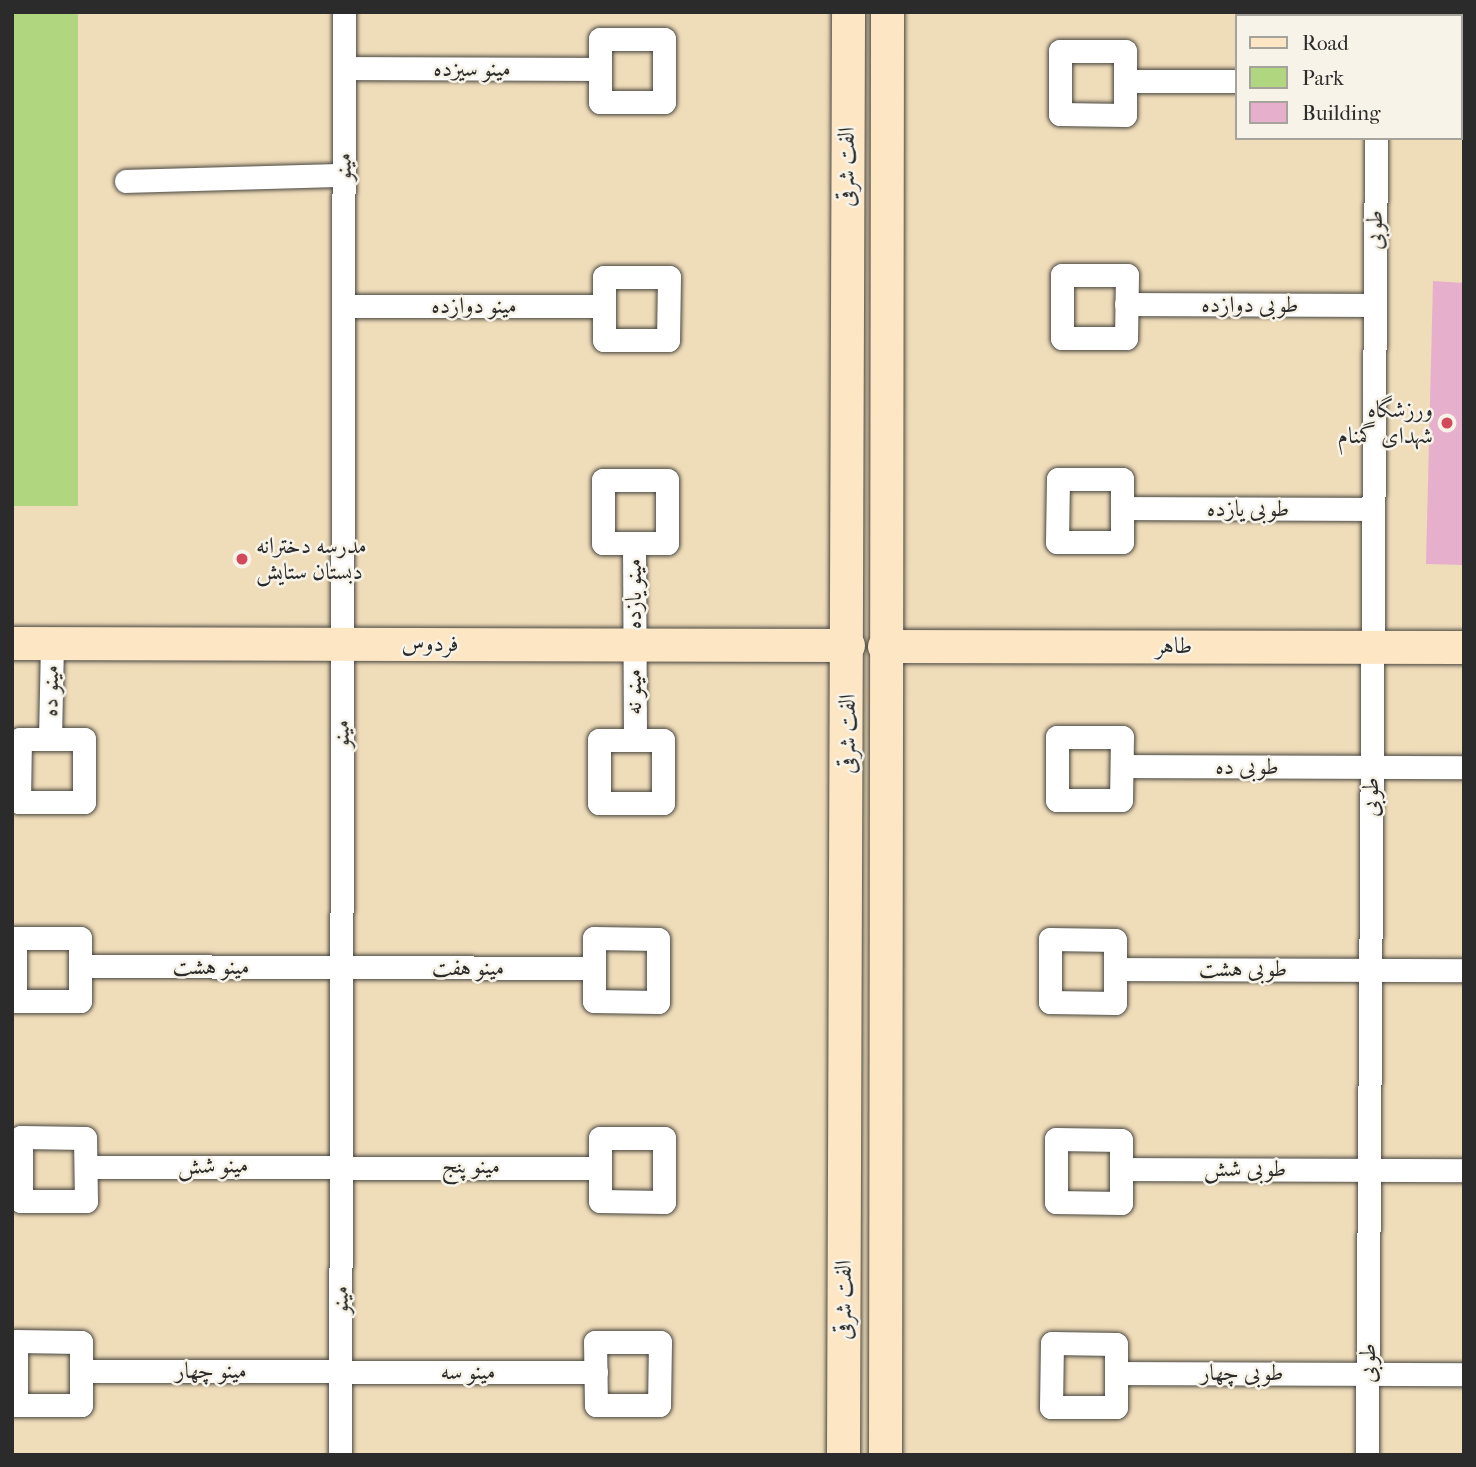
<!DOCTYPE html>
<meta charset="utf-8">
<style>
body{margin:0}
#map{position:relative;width:1476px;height:1467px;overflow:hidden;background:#efdcb9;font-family:"IM FELL French Canon",Amiri,serif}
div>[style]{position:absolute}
.green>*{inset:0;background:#b0d680;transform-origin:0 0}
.building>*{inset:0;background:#e6afcb}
.roads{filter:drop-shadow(0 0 2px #484640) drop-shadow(0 0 2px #484640)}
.street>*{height:23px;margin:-11.5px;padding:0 11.5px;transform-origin:11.5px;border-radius:11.5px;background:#fff}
.secondary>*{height:33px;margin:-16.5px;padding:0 16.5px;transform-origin:16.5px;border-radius:16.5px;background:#fce6c4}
.dots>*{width:19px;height:19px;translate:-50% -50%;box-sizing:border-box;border:4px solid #f7f3e8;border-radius:50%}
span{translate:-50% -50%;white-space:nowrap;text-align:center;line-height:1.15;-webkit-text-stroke:5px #f7f3e8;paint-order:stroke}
.street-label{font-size:23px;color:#2b2b2b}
.poi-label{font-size:23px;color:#2b2b2b}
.right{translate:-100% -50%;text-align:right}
.left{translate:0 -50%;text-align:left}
.frame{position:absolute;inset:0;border:14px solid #2b2b2b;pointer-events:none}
.legend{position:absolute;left:1235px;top:14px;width:228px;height:126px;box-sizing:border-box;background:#f7f3e8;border:2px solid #a5a39c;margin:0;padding:9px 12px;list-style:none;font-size:21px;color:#2b2b2b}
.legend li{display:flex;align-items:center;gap:14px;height:35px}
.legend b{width:35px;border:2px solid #a5a39c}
</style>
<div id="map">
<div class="green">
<div style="left:12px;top:12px;width:66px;height:494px"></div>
</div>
<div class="building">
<div style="clip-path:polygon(1433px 281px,1464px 283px,1464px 565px,1426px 564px)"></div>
</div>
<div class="roads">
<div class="street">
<div style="left:1377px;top:16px;width:4px;rotate:-90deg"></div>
<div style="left:600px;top:39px;width:64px"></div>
<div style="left:664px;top:39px;width:63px;rotate:90deg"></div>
<div style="left:664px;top:102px;width:64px;rotate:180deg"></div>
<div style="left:600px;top:102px;width:63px;rotate:-90deg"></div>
<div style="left:1060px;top:51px;width:65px"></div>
<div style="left:1125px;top:51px;width:64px;rotate:90deg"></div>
<div style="left:1125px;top:115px;width:65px;rotate:-179.1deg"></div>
<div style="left:1060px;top:114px;width:63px;rotate:-90deg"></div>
<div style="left:344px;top:68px;width:256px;rotate:0.2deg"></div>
<div style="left:1125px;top:81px;width:111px"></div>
<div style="left:126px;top:181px;width:218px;rotate:-1.6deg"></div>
<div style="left:1062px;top:275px;width:65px"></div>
<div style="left:1127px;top:275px;width:63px;rotate:90.9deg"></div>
<div style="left:1126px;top:338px;width:64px;rotate:180deg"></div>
<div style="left:1062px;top:338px;width:63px;rotate:-90deg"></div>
<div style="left:604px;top:277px;width:65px"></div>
<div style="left:669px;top:277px;width:63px;rotate:90.9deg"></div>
<div style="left:668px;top:340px;width:64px;rotate:180deg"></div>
<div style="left:604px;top:340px;width:63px;rotate:-90deg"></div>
<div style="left:1126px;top:304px;width:248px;rotate:0.2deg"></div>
<div style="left:343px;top:306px;width:261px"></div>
<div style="left:1058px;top:479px;width:64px"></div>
<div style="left:1122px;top:479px;width:63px;rotate:90deg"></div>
<div style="left:1122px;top:542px;width:65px;rotate:180deg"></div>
<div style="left:1057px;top:542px;width:63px;rotate:-89.1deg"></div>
<div style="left:603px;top:480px;width:64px"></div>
<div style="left:667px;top:480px;width:63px;rotate:90deg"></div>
<div style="left:667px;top:543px;width:64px;rotate:180deg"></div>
<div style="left:603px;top:543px;width:63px;rotate:-90deg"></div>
<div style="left:1122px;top:508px;width:251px;rotate:0.2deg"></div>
<div style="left:634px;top:543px;width:197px;rotate:89.7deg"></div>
<div style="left:1057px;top:737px;width:65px"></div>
<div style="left:1122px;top:737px;width:63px;rotate:90.9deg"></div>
<div style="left:1121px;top:800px;width:64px;rotate:180deg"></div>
<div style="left:1057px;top:800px;width:63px;rotate:-90deg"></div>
<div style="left:20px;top:739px;width:64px"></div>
<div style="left:84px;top:739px;width:63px;rotate:90deg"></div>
<div style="left:84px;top:802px;width:65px;rotate:180deg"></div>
<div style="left:19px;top:802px;width:63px;rotate:-89.1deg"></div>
<div style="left:50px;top:739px;width:95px;rotate:-88.8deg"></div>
<div style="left:599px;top:740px;width:64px"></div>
<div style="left:663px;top:740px;width:63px;rotate:90deg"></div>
<div style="left:663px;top:803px;width:64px;rotate:180deg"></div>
<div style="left:599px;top:803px;width:63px;rotate:-90deg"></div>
<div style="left:1122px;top:766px;width:342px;rotate:0.2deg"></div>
<div style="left:15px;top:938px;width:65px"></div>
<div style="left:80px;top:938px;width:63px;rotate:90deg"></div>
<div style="left:80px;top:1001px;width:65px;rotate:180deg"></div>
<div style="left:15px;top:1001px;width:63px;rotate:-90deg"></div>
<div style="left:594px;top:938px;width:64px;rotate:0.9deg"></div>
<div style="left:658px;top:939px;width:63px;rotate:90deg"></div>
<div style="left:658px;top:1002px;width:64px;rotate:-179.1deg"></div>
<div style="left:594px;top:1001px;width:63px;rotate:-90deg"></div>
<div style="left:1050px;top:939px;width:65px;rotate:0.9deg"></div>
<div style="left:1115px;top:940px;width:63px;rotate:90deg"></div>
<div style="left:1115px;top:1003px;width:65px;rotate:-179.1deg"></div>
<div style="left:1050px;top:1002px;width:63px;rotate:-90deg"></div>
<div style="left:80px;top:966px;width:514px;rotate:0.22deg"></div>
<div style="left:1115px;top:969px;width:349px;rotate:0.2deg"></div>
<div style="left:21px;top:1137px;width:64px;rotate:0.9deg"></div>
<div style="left:85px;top:1138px;width:63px;rotate:89.1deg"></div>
<div style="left:86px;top:1201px;width:65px;rotate:180deg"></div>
<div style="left:21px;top:1201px;width:64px;rotate:-90deg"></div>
<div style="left:600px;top:1138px;width:64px"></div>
<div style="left:664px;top:1138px;width:64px;rotate:90deg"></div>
<div style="left:664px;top:1202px;width:64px;rotate:-179.1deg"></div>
<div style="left:600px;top:1201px;width:63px;rotate:-90deg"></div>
<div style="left:1056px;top:1139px;width:65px;rotate:0.9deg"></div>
<div style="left:1121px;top:1140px;width:63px;rotate:90deg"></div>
<div style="left:1121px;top:1203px;width:65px;rotate:-179.1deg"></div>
<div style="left:1056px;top:1202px;width:63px;rotate:-90deg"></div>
<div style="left:86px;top:1167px;width:514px;rotate:0.11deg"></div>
<div style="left:1121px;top:1169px;width:343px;rotate:0.2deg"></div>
<div style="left:16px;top:1341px;width:65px;rotate:0.9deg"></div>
<div style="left:81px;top:1342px;width:63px;rotate:90deg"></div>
<div style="left:81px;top:1405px;width:65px;rotate:180deg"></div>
<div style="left:16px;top:1405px;width:64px;rotate:-90deg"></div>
<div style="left:595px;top:1342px;width:65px"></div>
<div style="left:660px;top:1342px;width:63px;rotate:90.9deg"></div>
<div style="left:659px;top:1405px;width:63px;rotate:180deg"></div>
<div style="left:596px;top:1405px;width:63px;rotate:-90.9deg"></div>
<div style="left:1052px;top:1343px;width:64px;rotate:0.9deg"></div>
<div style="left:1116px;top:1344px;width:63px;rotate:90deg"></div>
<div style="left:1116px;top:1407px;width:65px;rotate:180deg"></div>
<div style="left:1051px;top:1407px;width:64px;rotate:-89.1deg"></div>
<div style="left:81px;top:1371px;width:515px;rotate:0.11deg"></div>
<div style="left:1116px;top:1373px;width:348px;rotate:0.2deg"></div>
<div style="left:340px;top:1455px;width:1443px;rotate:-89.84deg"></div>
<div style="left:1367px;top:1455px;width:1317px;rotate:-89.61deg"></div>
</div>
<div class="secondary">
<div style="left:12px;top:643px;width:836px;rotate:0.14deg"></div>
<div style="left:884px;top:646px;width:580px;rotate:0.1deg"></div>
<div style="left:843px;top:1455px;width:1443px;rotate:-89.8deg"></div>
<div style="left:885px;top:1455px;width:1443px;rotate:-89.92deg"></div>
</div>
</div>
<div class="dots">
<div style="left:1447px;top:423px;background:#d1495b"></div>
<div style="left:242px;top:559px;background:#d1495b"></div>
</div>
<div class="street-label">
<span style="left:472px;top:69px">مینو سیزده</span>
<span style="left:344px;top:167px;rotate:-90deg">مینو</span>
<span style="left:847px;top:167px;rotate:-90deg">الفت شرقی</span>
<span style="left:1375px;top:230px;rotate:-90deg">طوبی</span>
<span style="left:1250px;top:305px">طوبی دوازده</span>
<span style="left:474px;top:306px">مینو دوازده</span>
<span style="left:1248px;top:509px">طوبی یازده</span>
<span style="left:634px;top:594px;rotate:-90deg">مینو یازده</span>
<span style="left:430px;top:644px">فردوس</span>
<span style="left:1174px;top:646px">طاهر</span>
<span style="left:51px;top:691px;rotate:-89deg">مینو ده</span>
<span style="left:634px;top:692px;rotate:-90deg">مینو نه</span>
<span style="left:342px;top:734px;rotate:-90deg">مینو</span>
<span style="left:848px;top:734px;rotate:-90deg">الفت شرقی</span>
<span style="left:1247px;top:767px">طوبی ده</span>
<span style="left:1371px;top:797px;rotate:-90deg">طوبی</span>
<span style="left:211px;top:967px">مینو هشت</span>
<span style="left:468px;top:968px">مینو هفت</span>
<span style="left:1243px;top:969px">طوبی هشت</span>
<span style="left:213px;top:1166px;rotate:-1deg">مینو شش</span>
<span style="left:471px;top:1166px;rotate:1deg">مینو پنج</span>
<span style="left:1245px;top:1169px">طوبی شش</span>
<span style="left:341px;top:1300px;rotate:-90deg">مینو</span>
<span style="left:844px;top:1300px;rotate:-90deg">الفت شرقی</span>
<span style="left:1368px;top:1363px;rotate:-90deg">طوبی</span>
<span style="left:211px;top:1371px">مینو چهار</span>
<span style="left:468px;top:1372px">مینو سه</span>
<span style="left:1242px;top:1373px">طوبی چهار</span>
</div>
<div class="poi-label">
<span class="right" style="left:1433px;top:423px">ورزشگاه<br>شهدای گمنام</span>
<span class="left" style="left:256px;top:559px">مدرسه دخترانه<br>دبستان ستایش</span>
</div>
<div class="frame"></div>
<ul class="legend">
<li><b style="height:9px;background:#fce6c4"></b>Road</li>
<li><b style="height:19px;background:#b0d680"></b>Park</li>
<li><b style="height:19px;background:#e6afcb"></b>Building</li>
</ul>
</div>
